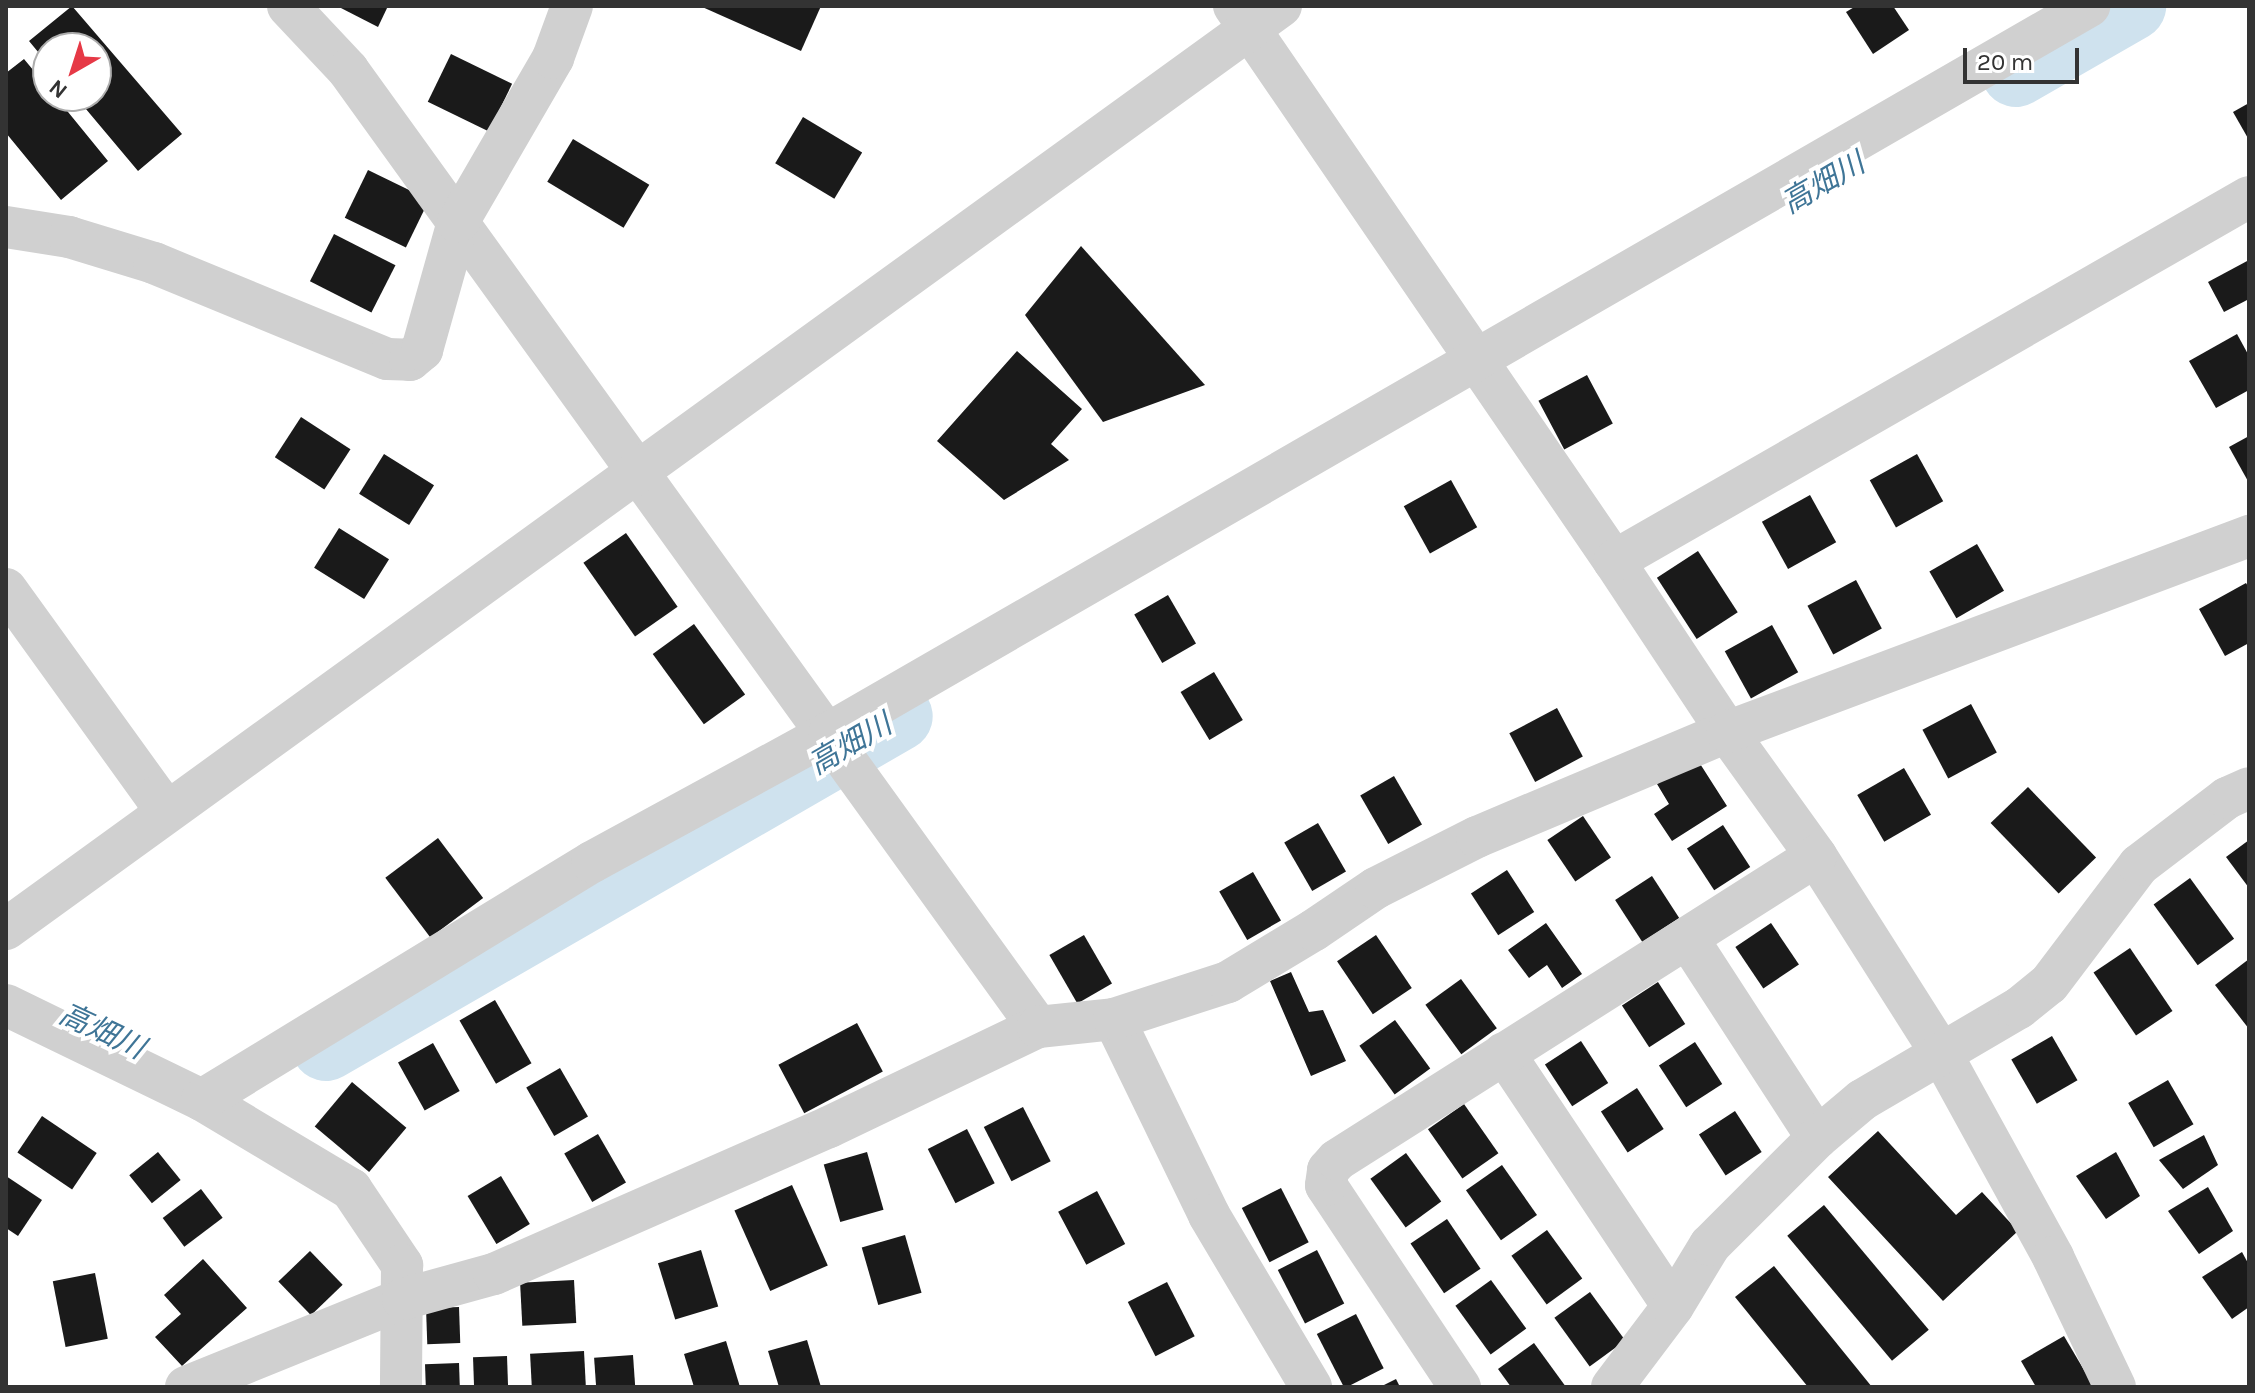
<!DOCTYPE html>
<meta charset="utf-8">
<style>
body{margin:0}
#map{position:relative;width:2255px;height:1393px;overflow:hidden;background:#fff;font-family:Karla,"Noto Sans JP",sans-serif}
div>[style]{position:absolute}
.river>*{height:70px;margin:-35px;padding:0 35px;transform-origin:35px;border-radius:35px;background:#cfe2ee}
.building>*{inset:0;background:#1a1a1a;transform-origin:0 0}
.street>*{height:42px;margin:-21px;padding:0 21px;transform-origin:21px;border-radius:21px;background:#d0d0d0}
span{translate:-50% -50%;white-space:nowrap;text-align:center;line-height:1.15;-webkit-text-stroke:8px #fff;paint-order:stroke}
.water-label{font-size:30px;color:#3f7597;font-style:italic}
.frame{position:absolute;inset:0;border:8px solid #333;pointer-events:none}
.north{position:absolute;left:32px;top:32px;width:80px;height:80px;box-sizing:border-box;background:#fff;border:2px solid #adadad;border-radius:50%;rotate:219deg;font-size:22px;font-weight:700;line-height:32px;text-align:center;color:#333}
.north::after{content:'';display:block;margin:auto;width:28px;height:36px;background:#e63946;clip-path:polygon(50% 0,100% 100%,50% 72%,0 100%)}
.scale{position:absolute;left:1963px;top:48px;width:116px;height:36px;box-sizing:border-box;border:4px solid #333;border-top:0;padding-left:10px;font-size:24px;line-height:28px;white-space:nowrap;color:#333;-webkit-text-stroke:6px #fff;paint-order:stroke}
</style>
<div id="map">
<div class="river">
<div style="left:2016px;top:72px;width:133px;rotate:-29.9deg"></div>
<div style="left:326px;top:1046px;width:660px;rotate:-29.98deg"></div>
</div>
<div class="building">
<div style="clip-path:polygon(72px 6px,182px 134px,138px 171px,75px 96px,96px 96px,96px 48px,48px 48px,48px 64px,29px 41px)"></div>
<div style="clip-path:polygon(337px 6px,388px 6px,378px 27px)"></div>
<div style="clip-path:polygon(700px 6px,821px 6px,801px 51px)"></div>
<div style="clip-path:polygon(1856px 6px,1893px 6px,1909px 30px,1873px 54px,1846px 12px)"></div>
<div style="left:451px;top:54px;width:68px;height:53px;rotate:26deg"></div>
<div style="clip-path:polygon(24px 59px,48px 88px,48px 96px,55px 96px,108px 161px,61px 200px,6px 133px,6px 73px)"></div>
<div style="clip-path:polygon(2249px 103px,2249px 140px,2233px 112px)"></div>
<div style="left:803px;top:117px;width:69px;height:54px;rotate:31deg"></div>
<div style="left:573px;top:139px;width:89px;height:50px;rotate:31deg"></div>
<div style="left:368px;top:170px;width:68px;height:53px;rotate:26deg"></div>
<div style="left:334px;top:234px;width:69px;height:53px;rotate:27deg"></div>
<div style="clip-path:polygon(1081px 246px,1205px 385px,1103px 422px,1025px 315px)"></div>
<div style="clip-path:polygon(2249px 260px,2249px 299px,2224px 312px,2208px 282px)"></div>
<div style="clip-path:polygon(2237px 334px,2249px 356px,2249px 390px,2216px 408px,2189px 361px)"></div>
<div style="clip-path:polygon(1017px 351px,1082px 409px,1051px 444px,1069px 460px,1004px 500px,937px 441px)"></div>
<div style="left:1587px;top:375px;width:55px;height:55px;rotate:62deg"></div>
<div style="left:301px;top:417px;width:59px;height:48px;rotate:33deg"></div>
<div style="clip-path:polygon(2249px 436px,2249px 483px,2229px 447px)"></div>
<div style="left:384px;top:454px;width:59px;height:47px;rotate:32deg"></div>
<div style="left:1917px;top:454px;width:54px;height:54px;rotate:61deg"></div>
<div style="left:1451px;top:480px;width:54px;height:54px;rotate:61deg"></div>
<div style="left:1810px;top:495px;width:54px;height:55px;rotate:61deg"></div>
<div style="left:339px;top:528px;width:59px;height:47px;rotate:32deg"></div>
<div style="left:626px;top:533px;width:90px;height:52px;rotate:55deg"></div>
<div style="left:1977px;top:544px;width:54px;height:55px;rotate:60deg"></div>
<div style="left:1698px;top:551px;width:73px;height:49px;rotate:57deg"></div>
<div style="left:1856px;top:580px;width:55px;height:55px;rotate:62deg"></div>
<div style="clip-path:polygon(2246px 583px,2249px 588px,2249px 643px,2225px 656px,2199px 609px)"></div>
<div style="left:1168px;top:595px;width:56px;height:39px;rotate:60deg"></div>
<div style="left:694px;top:624px;width:87px;height:51px;rotate:54deg"></div>
<div style="left:1772px;top:625px;width:54px;height:54px;rotate:61deg"></div>
<div style="left:1214px;top:672px;width:56px;height:39px;rotate:59deg"></div>
<div style="left:1971px;top:704px;width:55px;height:55px;rotate:62deg"></div>
<div style="left:1557px;top:708px;width:55px;height:54px;rotate:62deg"></div>
<div style="clip-path:polygon(1697px 759px,1727px 806px,1672px 841px,1654px 814px,1669px 804px,1657px 784px)"></div>
<div style="left:1904px;top:768px;width:54px;height:54px;rotate:60deg"></div>
<div style="left:1394px;top:776px;width:56px;height:39px;rotate:60deg"></div>
<div style="left:2028px;top:787px;width:98px;height:52px;rotate:46deg"></div>
<div style="left:1583px;top:816px;width:50px;height:43px;rotate:56deg"></div>
<div style="left:1318px;top:823px;width:56px;height:39px;rotate:60deg"></div>
<div style="left:1723px;top:825px;width:50px;height:43px;rotate:57deg"></div>
<div style="left:438px;top:838px;width:75px;height:66px;rotate:53deg"></div>
<div style="clip-path:polygon(2249px 840px,2249px 888px,2226px 857px)"></div>
<div style="left:1507px;top:870px;width:50px;height:43px;rotate:57deg"></div>
<div style="left:1253px;top:872px;width:56px;height:39px;rotate:60deg"></div>
<div style="left:1652px;top:876px;width:50px;height:44px;rotate:57deg"></div>
<div style="left:2190px;top:878px;width:75px;height:45px;rotate:54deg"></div>
<div style="clip-path:polygon(1546px 923px,1582px 974px,1562px 988px,1547px 965px,1529px 978px,1508px 950px)"></div>
<div style="left:1771px;top:923px;width:50px;height:43px;rotate:56deg"></div>
<div style="left:1084px;top:935px;width:56px;height:40px;rotate:60deg"></div>
<div style="left:1376px;top:935px;width:64px;height:47px;rotate:56deg"></div>
<div style="left:2130px;top:948px;width:76px;height:44px;rotate:56deg"></div>
<div style="clip-path:polygon(2249px 959px,2249px 1029px,2215px 985px)"></div>
<div style="clip-path:polygon(1291px 972px,1309px 1012px,1323px 1010px,1346px 1061px,1311px 1076px,1270px 981px)"></div>
<div style="left:1461px;top:979px;width:61px;height:44px;rotate:54deg"></div>
<div style="left:1658px;top:982px;width:50px;height:43px;rotate:57deg"></div>
<div style="left:495px;top:1000px;width:73px;height:41px;rotate:60deg"></div>
<div style="left:1395px;top:1020px;width:60px;height:44px;rotate:54deg"></div>
<div style="left:857px;top:1023px;width:55px;height:89px;rotate:62deg"></div>
<div style="left:2052px;top:1036px;width:51px;height:47px;rotate:60deg"></div>
<div style="left:1581px;top:1041px;width:50px;height:43px;rotate:57deg"></div>
<div style="left:1695px;top:1042px;width:50px;height:43px;rotate:57deg"></div>
<div style="left:433px;top:1043px;width:55px;height:40px;rotate:61deg"></div>
<div style="left:560px;top:1068px;width:56px;height:39px;rotate:60deg"></div>
<div style="left:2168px;top:1080px;width:51px;height:46px;rotate:60deg"></div>
<div style="left:352px;top:1082px;width:71px;height:58px;rotate:40deg"></div>
<div style="left:1637px;top:1088px;width:49px;height:43px;rotate:57deg"></div>
<div style="left:1464px;top:1104px;width:60px;height:44px;rotate:55deg"></div>
<div style="left:1023px;top:1107px;width:61px;height:44px;rotate:63deg"></div>
<div style="left:1735px;top:1111px;width:49px;height:43px;rotate:57deg"></div>
<div style="left:42px;top:1116px;width:66px;height:44px;rotate:34deg"></div>
<div style="left:967px;top:1129px;width:61px;height:44px;rotate:63deg"></div>
<div style="clip-path:polygon(1878px 1131px,1956px 1215px,1982px 1192px,2018px 1231px,1943px 1301px,1828px 1177px)"></div>
<div style="left:598px;top:1134px;width:56px;height:39px;rotate:60deg"></div>
<div style="clip-path:polygon(2204px 1135px,2218px 1165px,2183px 1189px,2159px 1160px)"></div>
<div style="left:158px;top:1152px;width:36px;height:37px;rotate:51deg"></div>
<div style="left:867px;top:1152px;width:60px;height:45px;rotate:74deg"></div>
<div style="clip-path:polygon(2116px 1152px,2140px 1196px,2106px 1219px,2076px 1176px)"></div>
<div style="left:1406px;top:1153px;width:60px;height:44px;rotate:54deg"></div>
<div style="left:1502px;top:1165px;width:61px;height:44px;rotate:55deg"></div>
<div style="clip-path:polygon(6px 1176px,42px 1200px,18px 1236px,6px 1228px)"></div>
<div style="left:501px;top:1176px;width:56px;height:39px;rotate:59deg"></div>
<div style="left:792px;top:1185px;width:88px;height:63px;rotate:66deg"></div>
<div style="clip-path:polygon(2208px 1187px,2233px 1231px,2199px 1254px,2168px 1211px)"></div>
<div style="left:1281px;top:1188px;width:61px;height:44px;rotate:63deg"></div>
<div style="left:201px;top:1189px;width:36px;height:48px;rotate:53deg"></div>
<div style="left:1097px;top:1191px;width:60px;height:44px;rotate:62deg"></div>
<div style="left:1824px;top:1205px;width:163px;height:48px;rotate:50deg"></div>
<div style="left:1447px;top:1219px;width:60px;height:44px;rotate:56deg"></div>
<div style="left:1547px;top:1230px;width:60px;height:44px;rotate:54deg"></div>
<div style="left:905px;top:1235px;width:60px;height:45px;rotate:74deg"></div>
<div style="left:701px;top:1250px;width:59px;height:45px;rotate:73deg"></div>
<div style="left:1317px;top:1250px;width:60px;height:44px;rotate:63deg"></div>
<div style="left:310px;top:1251px;width:47px;height:44px;rotate:46deg"></div>
<div style="clip-path:polygon(2242px 1252px,2249px 1265px,2249px 1307px,2232px 1319px,2202px 1277px)"></div>
<div style="clip-path:polygon(203px 1259px,247px 1308px,182px 1366px,155px 1337px,181px 1314px,164px 1295px)"></div>
<div style="clip-path:polygon(1774px 1266px,1872px 1387px,1808px 1387px,1735px 1297px)"></div>
<div style="left:95px;top:1273px;width:67px;height:43px;rotate:79deg"></div>
<div style="left:574px;top:1280px;width:43px;height:54px;rotate:87deg"></div>
<div style="left:1491px;top:1280px;width:60px;height:44px;rotate:54deg"></div>
<div style="left:1167px;top:1282px;width:61px;height:44px;rotate:63deg"></div>
<div style="left:1590px;top:1292px;width:60px;height:44px;rotate:54deg"></div>
<div style="left:459px;top:1307px;width:36px;height:33px;rotate:88deg"></div>
<div style="left:1356px;top:1314px;width:61px;height:44px;rotate:63deg"></div>
<div style="clip-path:polygon(2064px 1336px,2094px 1387px,2036px 1387px,2021px 1361px)"></div>
<div style="clip-path:polygon(807px 1340px,821px 1387px,779px 1387px,768px 1351px)"></div>
<div style="clip-path:polygon(726px 1341px,740px 1387px,694px 1387px,684px 1354px)"></div>
<div style="clip-path:polygon(1534px 1343px,1566px 1387px,1511px 1387px,1498px 1369px)"></div>
<div style="left:584px;top:1351px;width:36px;height:54px;rotate:87deg"></div>
<div style="left:633px;top:1355px;width:32px;height:39px;rotate:86deg"></div>
<div style="left:507px;top:1356px;width:31px;height:34px;rotate:88deg"></div>
<div style="left:459px;top:1363px;width:24px;height:34px;rotate:88deg"></div>
<div style="clip-path:polygon(1396px 1379px,1400px 1387px,1380px 1387px)"></div>
</div>
<div class="street">
<div style="left:288px;top:6px;width:88px;rotate:46.8deg"></div>
<div style="left:348px;top:70px;width:1180px;rotate:54.21deg"></div>
<div style="left:1234px;top:6px;width:673px;rotate:55.6deg"></div>
<div style="left:1614px;top:561px;width:205px;rotate:56.5deg"></div>
<div style="left:1727px;top:732px;width:153px;rotate:54.3deg"></div>
<div style="left:1816px;top:856px;width:233px;rotate:57.6deg"></div>
<div style="left:1941px;top:1053px;width:233px;rotate:61.2deg"></div>
<div style="left:2053px;top:1257px;width:144px;rotate:64.5deg"></div>
<div style="left:6px;top:227px;width:64px;rotate:9deg"></div>
<div style="left:69px;top:237px;width:89px;rotate:17deg"></div>
<div style="left:154px;top:263px;width:252px;rotate:22.4deg"></div>
<div style="left:387px;top:359px;width:23px;rotate:2deg"></div>
<div style="left:410px;top:360px;width:16px;rotate:-40deg"></div>
<div style="left:422px;top:350px;width:133px;rotate:-74.3deg"></div>
<div style="left:458px;top:222px;width:190px;rotate:-59.9deg"></div>
<div style="left:553px;top:58px;width:55px;rotate:-69.9deg"></div>
<div style="left:1614px;top:561px;width:732px;rotate:-29.82deg"></div>
<div style="left:6px;top:589px;width:256px;rotate:54.2deg"></div>
<div style="left:156px;top:797px;width:18px;rotate:68deg"></div>
<div style="left:6px;top:929px;width:1574px;rotate:-35.9deg"></div>
<div style="left:1688px;top:939px;width:237px;rotate:57deg"></div>
<div style="left:6px;top:1005px;width:218px;rotate:25.9deg"></div>
<div style="left:202px;top:1100px;width:174px;rotate:30.9deg"></div>
<div style="left:351px;top:1189px;width:92px;rotate:56.1deg"></div>
<div style="left:402px;top:1265px;width:122px;rotate:90.5deg"></div>
<div style="left:1114px;top:1019px;width:218px;rotate:64.1deg"></div>
<div style="left:1209px;top:1215px;width:200px;rotate:59.3deg"></div>
<div style="left:1504px;top:1053px;width:304px;rotate:56.3deg"></div>
<div style="left:202px;top:1100px;width:457px;rotate:-31.4deg"></div>
<div style="left:592px;top:862px;width:270px;rotate:-28.6deg"></div>
<div style="left:829px;top:733px;width:1455px;rotate:-29.98deg"></div>
<div style="left:186px;top:1387px;width:234px;rotate:-22.1deg"></div>
<div style="left:403px;top:1299px;width:94px;rotate:-15.4deg"></div>
<div style="left:494px;top:1274px;width:366px;rotate:-23.7deg"></div>
<div style="left:829px;top:1127px;width:232px;rotate:-25.6deg"></div>
<div style="left:1038px;top:1027px;width:76px;rotate:-6deg"></div>
<div style="left:1114px;top:1019px;width:120px;rotate:-18deg"></div>
<div style="left:1228px;top:982px;width:100px;rotate:-31.2deg"></div>
<div style="left:1314px;top:930px;width:75px;rotate:-34.1deg"></div>
<div style="left:1376px;top:888px;width:113px;rotate:-26.8deg"></div>
<div style="left:1477px;top:837px;width:271px;rotate:-22.8deg"></div>
<div style="left:1727px;top:732px;width:558px;rotate:-20.58deg"></div>
<div style="left:1460px;top:1387px;width:242px;rotate:-123.6deg"></div>
<div style="left:1326px;top:1185px;width:15px;rotate:-82deg"></div>
<div style="left:1328px;top:1170px;width:13px;rotate:-48deg"></div>
<div style="left:1337px;top:1160px;width:567px;rotate:-32.4deg"></div>
<div style="left:1612px;top:1387px;width:101px;rotate:-53deg"></div>
<div style="left:1673px;top:1306px;width:71px;rotate:-58.8deg"></div>
<div style="left:1710px;top:1245px;width:151px;rotate:-45deg"></div>
<div style="left:1817px;top:1138px;width:59px;rotate:-40.2deg"></div>
<div style="left:1862px;top:1100px;width:182px;rotate:-30.4deg"></div>
<div style="left:2019px;top:1008px;width:38px;rotate:-39deg"></div>
<div style="left:2049px;top:984px;width:149px;rotate:-52.9deg"></div>
<div style="left:2139px;top:865px;width:111px;rotate:-37.3deg"></div>
<div style="left:2227px;top:798px;width:24px;rotate:-24deg"></div>
</div>
<div class="water-label">
<span style="left:1823px;top:183px;rotate:-30deg">高畑川</span>
<span style="left:850px;top:744px;rotate:-30deg">高畑川</span>
<span style="left:102px;top:1031px;rotate:25deg">高畑川</span>
</div>
<div class="frame"></div>
<div class="north">N</div>
<div class="scale">20 m</div>
</div>
